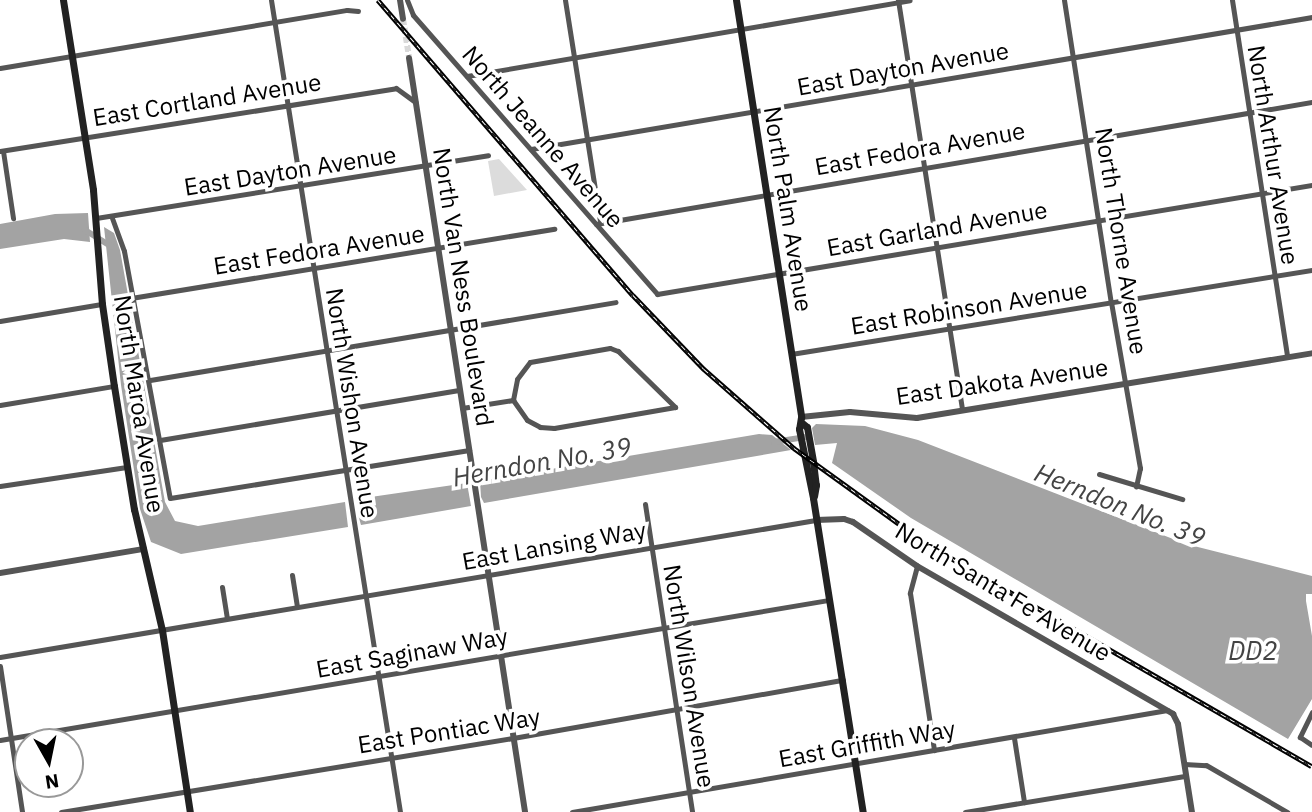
<!DOCTYPE html>
<style>
body{margin:0}
#map{position:relative;width:1312px;height:812px;overflow:hidden;background:#fff;font-family:"IBM Plex Sans",sans-serif}
div>[style]{position:absolute}
.green>*{inset:0;background:#dcdcdc}
.water>*{inset:0;background:#a3a3a3}
.canal>*{height:6px;margin:-3px;padding:0 3px;transform-origin:3px;border-radius:3px;background:#a3a3a3}
.tertiary-tunnel>*{height:6px;margin-top:-3px;transform-origin:0;background:repeating-linear-gradient(90deg,#d9d9d9 0 6px,transparent 0 9px)}
.minor>*{height:5px;margin:-2.5px;padding:0 2.5px;transform-origin:2.5px;border-radius:2.5px;background:#555}
.tertiary>*{height:6px;margin:-3px;padding:0 3px;transform-origin:3px;border-radius:3px;background:#555}
.secondary>*{height:7px;margin:-3.5px;padding:0 3.5px;transform-origin:3.5px;border-radius:3.5px;background:#222}
.rail>*{height:4.5px;margin-top:-2.25px;transform-origin:0;background:repeating-linear-gradient(90deg,#fff 0 5px,#000 0 10px);box-sizing:border-box;border-block:2px solid #000}
span{translate:-50% -50%;white-space:nowrap;text-align:center;line-height:1.15;-webkit-text-stroke:7px #fff;paint-order:stroke}
.street-label{font-size:24px;color:#000}
.water-label{font-size:26px;color:#444;font-style:italic}
.north{position:absolute;left:14px;top:728px;width:70px;height:70px;box-sizing:border-box;background:#fff;border:2px solid #999;border-radius:50%;rotate:171deg;font-size:19px;font-weight:700;line-height:28px;text-align:center;color:#000}
.north::after{content:'';display:block;margin:auto;width:24px;height:32px;background:#000;clip-path:polygon(50% 0,100% 100%,50% 72%,0 100%)}
</style>
<div id="map">
<div class="green">
<div style="clip-path:polygon(499px 159px,527px 190px,494px 196px,488px 161px)"></div>
</div>
<div class="water">
<div style="clip-path:polygon(88px 213px,90px 242px,64px 239px,0 249px,0 224px,55px 214px)"></div>
<div style="clip-path:polygon(104px 227px,114px 233px,120px 250px,165px 502px,175px 521px,198px 526px,345px 502px,348px 527px,181px 554px,151px 542px,140px 509px,121px 385px)"></div>
<div style="clip-path:polygon(816px 424px,865px 426px,918px 440px,1186px 544px,1312px 576px,1312px 594px,1306px 594px,1306px 601px,1312px 636px,1312px 699px,1288px 739px,911px 518px,832px 463px,837px 443px,815px 445px,812px 428px)"></div>
<div style="clip-path:polygon(759px 434px,772px 435px,791px 450px,484px 503px,481px 497px,480px 481px)"></div>
<div style="clip-path:polygon(467px 483px,471px 506px,361px 525px,359px 518px,357px 499px)"></div>
</div>
<div class="canal">
<div style="left:85px;top:230px;width:31px;rotate:32deg"></div>
<div style="left:774px;top:442px;width:31px;rotate:-9deg"></div>
</div>
<div class="tertiary-tunnel">
<div style="left:403px;top:19px;width:39px;rotate:81deg"></div>
</div>
<div class="minor">
<div style="left:271px;top:0;width:822px;rotate:80.97deg"></div>
<div style="left:407px;top:0;width:16px;rotate:68deg"></div>
<div style="left:413px;top:15px;width:371px;rotate:48.8deg"></div>
<div style="left:657px;top:294px;width:664px;rotate:-9.45deg"></div>
<div style="left:565px;top:0;width:223px;rotate:81deg"></div>
<div style="left:898px;top:0;width:414px;rotate:81.1deg"></div>
<div style="left:1064px;top:0;width:306px;rotate:81.2deg"></div>
<div style="left:1111px;top:302px;width:169px;rotate:80.1deg"></div>
<div style="left:1140px;top:468px;width:19px;rotate:102deg"></div>
<div style="left:1232px;top:0;width:361px;rotate:81.2deg"></div>
<div style="left:0;top:68px;width:352px;rotate:-9.5deg"></div>
<div style="left:347px;top:10px;width:11px;rotate:5deg"></div>
<div style="left:467px;top:76px;width:449px;rotate:-9.7deg"></div>
<div style="left:531px;top:149px;width:792px;rotate:-9.59deg"></div>
<div style="left:0;top:151px;width:401px;rotate:-9deg"></div>
<div style="left:396px;top:88px;width:24px;rotate:36deg"></div>
<div style="left:3px;top:151px;width:68px;rotate:81.5deg"></div>
<div style="left:96px;top:218px;width:397px;rotate:-9.1deg"></div>
<div style="left:112px;top:218px;width:35px;rotate:70deg"></div>
<div style="left:124px;top:251px;width:251px;rotate:79.5deg"></div>
<div style="left:170px;top:498px;width:303px;rotate:-9.1deg"></div>
<div style="left:596px;top:224px;width:726px;rotate:-9.67deg"></div>
<div style="left:131px;top:298px;width:429px;rotate:-9.3deg"></div>
<div style="left:0;top:321px;width:103px;rotate:-9.5deg"></div>
<div style="left:791px;top:354px;width:528px;rotate:-9.16deg"></div>
<div style="left:150px;top:380px;width:472px;rotate:-9.5deg"></div>
<div style="left:513px;top:400px;width:21px;rotate:-79deg"></div>
<div style="left:517px;top:379px;width:21px;rotate:-53deg"></div>
<div style="left:530px;top:362px;width:81px;rotate:-9.9deg"></div>
<div style="left:610px;top:348px;width:9px;rotate:21deg"></div>
<div style="left:618px;top:351px;width:80px;rotate:44.5deg"></div>
<div style="left:513px;top:400px;width:24px;rotate:55deg"></div>
<div style="left:527px;top:420px;width:15px;rotate:28deg"></div>
<div style="left:540px;top:427px;width:14px;rotate:4deg"></div>
<div style="left:554px;top:428px;width:123px;rotate:-9.8deg"></div>
<div style="left:0;top:405px;width:116px;rotate:-9.5deg"></div>
<div style="left:462px;top:408px;width:52px;rotate:-8.9deg"></div>
<div style="left:160px;top:440px;width:303px;rotate:-9.5deg"></div>
<div style="left:1099px;top:474px;width:87px;rotate:16.8deg"></div>
<div style="left:0;top:486px;width:128px;rotate:-8.5deg"></div>
<div style="left:645px;top:504px;width:312px;rotate:81.3deg"></div>
<div style="left:917px;top:566px;width:28px;rotate:105deg"></div>
<div style="left:910px;top:593px;width:159px;rotate:81.3deg"></div>
<div style="left:292px;top:575px;width:32px;rotate:81deg"></div>
<div style="left:222px;top:587px;width:31px;rotate:81deg"></div>
<div style="left:0;top:657px;width:827px;rotate:-9.53deg"></div>
<div style="left:0;top:666px;width:148px;rotate:81.4deg"></div>
<div style="left:1312px;top:712px;width:28px;rotate:116deg"></div>
<div style="left:1300px;top:737px;width:14px;rotate:34deg"></div>
<div style="left:1014px;top:738px;width:65px;rotate:81.1deg"></div>
<div style="left:0;top:740px;width:841px;rotate:-9.59deg"></div>
<div style="left:1184px;top:764px;width:22px;rotate:3deg"></div>
<div style="left:1206px;top:765px;width:94px;rotate:30.1deg"></div>
<div style="left:61px;top:812px;width:458px;rotate:-9.3deg"></div>
<div style="left:513px;top:738px;width:335px;rotate:-10deg"></div>
<div style="left:572px;top:812px;width:604px;rotate:-9.73deg"></div>
<div style="left:965px;top:812px;width:224px;rotate:-9.3deg"></div>
</div>
<div class="tertiary">
<div style="left:400px;top:0;width:19px;rotate:81deg"></div>
<div style="left:409px;top:58px;width:763px;rotate:81.25deg"></div>
<div style="left:801px;top:417px;width:49px;rotate:-5.8deg"></div>
<div style="left:850px;top:412px;width:67px;rotate:5.1deg"></div>
<div style="left:917px;top:418px;width:400px;rotate:-9.3deg"></div>
<div style="left:816px;top:520px;width:28px;rotate:-2deg"></div>
<div style="left:844px;top:519px;width:9px;rotate:18deg"></div>
<div style="left:853px;top:522px;width:78px;rotate:34.5deg"></div>
<div style="left:917px;top:566px;width:296px;rotate:30deg"></div>
<div style="left:1173px;top:714px;width:11px;rotate:63deg"></div>
<div style="left:1178px;top:724px;width:89px;rotate:81deg"></div>
<div style="left:0;top:573px;width:146px;rotate:-9.5deg"></div>
</div>
<div class="secondary">
<div style="left:63px;top:0;width:192px;rotate:81deg"></div>
<div style="left:93px;top:190px;width:114px;rotate:85.5deg"></div>
<div style="left:102px;top:304px;width:83px;rotate:81.7deg"></div>
<div style="left:114px;top:386px;width:125px;rotate:80.8deg"></div>
<div style="left:134px;top:509px;width:124px;rotate:77deg"></div>
<div style="left:162px;top:630px;width:184px;rotate:81.3deg"></div>
<div style="left:736px;top:0;width:422px;rotate:81.1deg"></div>
<div style="left:801px;top:417px;width:12px;rotate:99deg"></div>
<div style="left:799px;top:429px;width:70px;rotate:78.5deg"></div>
<div style="left:813px;top:498px;width:318px;rotate:81deg"></div>
<div style="left:802px;top:423px;width:6px;rotate:39deg"></div>
<div style="left:807px;top:427px;width:36px;rotate:80deg"></div>
<div style="left:813px;top:462px;width:23px;rotate:83deg"></div>
<div style="left:816px;top:485px;width:11px;rotate:100deg"></div>
</div>
<div class="rail">
<div style="left:378px;top:0;width:390px;rotate:49.2deg"></div>
<div style="left:633px;top:295px;width:103px;rotate:46.2deg"></div>
<div style="left:704px;top:369px;width:120px;rotate:41.3deg"></div>
<div style="left:794px;top:448px;width:164px;rotate:35.8deg"></div>
<div style="left:927px;top:544px;width:444px;rotate:30deg"></div>
</div>
<div class="street-label">
<span style="left:903px;top:69px;rotate:-10deg">East Dayton Avenue</span>
<span style="left:207px;top:100px;rotate:-9deg">East Cortland Avenue</span>
<span style="left:543px;top:137px;rotate:49deg">North Jeanne Avenue</span>
<span style="left:920px;top:149px;rotate:-10deg">East Fedora Avenue</span>
<span style="left:1273px;top:155px;rotate:81deg">North Arthur Avenue</span>
<span style="left:290px;top:171px;rotate:-9deg">East Dayton Avenue</span>
<span style="left:788px;top:209px;rotate:81deg">North Palm Avenue</span>
<span style="left:937px;top:229px;rotate:-10deg">East Garland Avenue</span>
<span style="left:1121px;top:241px;rotate:81deg">North Thorne Avenue</span>
<span style="left:319px;top:250px;rotate:-9deg">East Fedora Avenue</span>
<span style="left:463px;top:287px;rotate:81deg">North Van Ness Boulevard</span>
<span style="left:969px;top:308px;rotate:-9deg">East Robinson Avenue</span>
<span style="left:1002px;top:382px;rotate:-8deg">East Dakota Avenue</span>
<span style="left:352px;top:403px;rotate:81deg">North Wishon Avenue</span>
<span style="left:139px;top:404px;rotate:81deg">North Maroa Avenue</span>
<span style="left:554px;top:546px;rotate:-10deg">East Lansing Way</span>
<span style="left:1003px;top:592px;rotate:31deg">North Santa Fe Avenue</span>
<span style="left:412px;top:653px;rotate:-10deg">East Saginaw Way</span>
<span style="left:689px;top:676px;rotate:81deg">North Wilson Avenue</span>
<span style="left:449px;top:731px;rotate:-9deg">East Pontiac Way</span>
<span style="left:867px;top:744px;rotate:-10deg">East Griffith Way</span>
</div>
<div class="water-label">
<span style="left:542px;top:462px;rotate:-10deg">Herndon No. 39</span>
<span style="left:1120px;top:505px;rotate:22deg">Herndon No. 39</span>
<span style="left:1253px;top:651px">DD2</span>
</div>
<div class="north">N</div>
</div>
